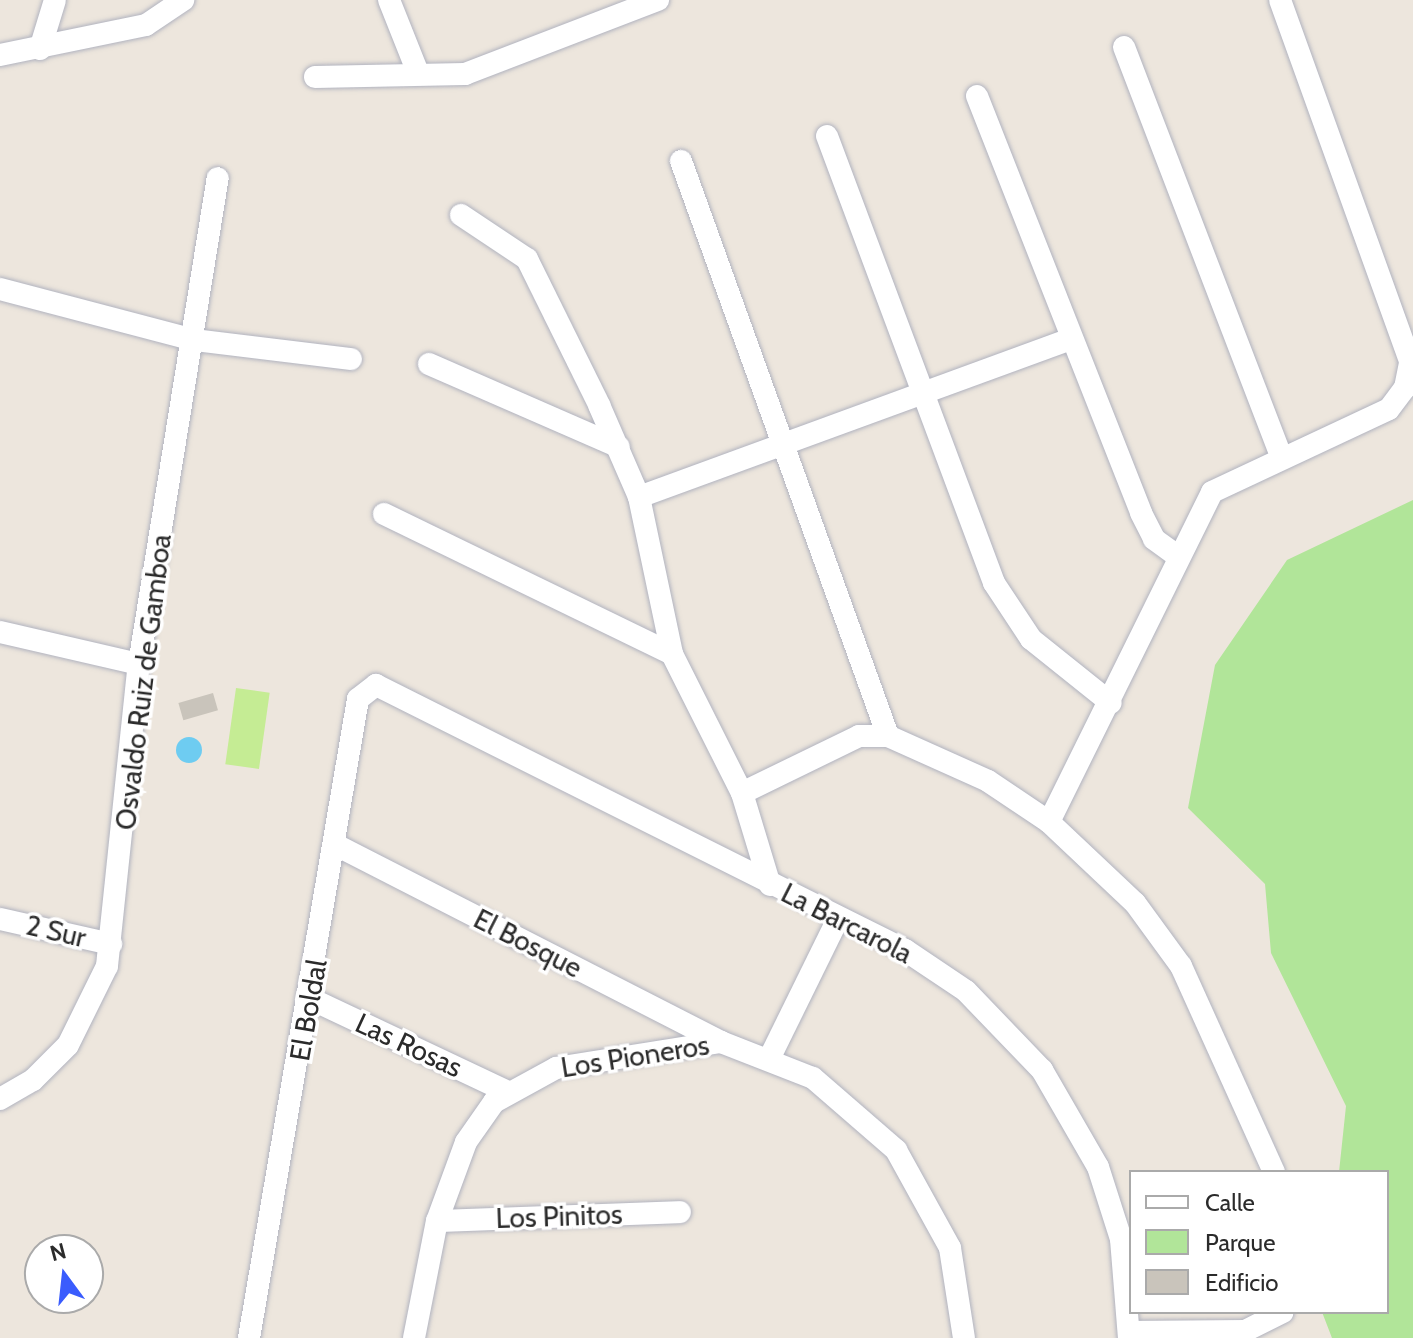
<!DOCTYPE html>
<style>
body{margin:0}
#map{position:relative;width:1413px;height:1338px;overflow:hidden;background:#ede6dd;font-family:Cabin,sans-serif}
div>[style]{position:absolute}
.green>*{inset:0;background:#b1e599}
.pitch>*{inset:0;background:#c5ec94;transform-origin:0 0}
.water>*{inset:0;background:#6eccf1}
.round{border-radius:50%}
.building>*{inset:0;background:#c9c4bb;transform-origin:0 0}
.roads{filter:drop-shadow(0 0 2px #b1b3bf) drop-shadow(0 0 2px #b1b3bf)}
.minor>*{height:22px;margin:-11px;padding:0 11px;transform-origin:11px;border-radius:11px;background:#fff}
span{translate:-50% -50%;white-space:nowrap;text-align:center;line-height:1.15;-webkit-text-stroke:7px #fff;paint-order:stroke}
.street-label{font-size:28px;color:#2b2b2b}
.legend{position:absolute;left:1129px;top:1170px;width:260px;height:144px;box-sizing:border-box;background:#fff;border:2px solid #aaa;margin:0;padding:10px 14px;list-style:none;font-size:24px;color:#2b2b2b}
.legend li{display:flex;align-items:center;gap:16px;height:40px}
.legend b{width:40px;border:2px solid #aaa}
.north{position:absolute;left:24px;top:1234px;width:80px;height:80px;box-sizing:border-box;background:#fff;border:2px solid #aaa;border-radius:50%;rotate:345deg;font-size:22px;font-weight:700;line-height:32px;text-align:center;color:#2b2b2b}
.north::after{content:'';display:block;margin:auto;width:28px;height:36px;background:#3a5cfd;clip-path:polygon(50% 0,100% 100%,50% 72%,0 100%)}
</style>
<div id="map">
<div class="green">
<div style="clip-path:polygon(1413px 500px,1413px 1338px,1332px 1338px,1322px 1312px,1387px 1312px,1387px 1172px,1339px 1172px,1346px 1106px,1271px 953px,1265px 884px,1188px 808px,1215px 665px,1287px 560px)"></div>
</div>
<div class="pitch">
<div style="left:236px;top:688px;width:34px;height:77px;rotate:8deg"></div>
</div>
<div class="water">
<div class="round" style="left:176px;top:737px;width:26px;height:26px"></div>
</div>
<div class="building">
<div style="left:213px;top:693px;width:18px;height:36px;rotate:74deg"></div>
</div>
<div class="roads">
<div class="minor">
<div style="left:389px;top:0;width:79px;rotate:68.3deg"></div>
<div style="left:1280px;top:0;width:387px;rotate:70.2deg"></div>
<div style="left:1124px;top:47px;width:439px;rotate:69deg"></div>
<div style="left:40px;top:49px;width:51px;rotate:-73deg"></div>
<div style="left:0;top:55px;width:149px;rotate:-11.6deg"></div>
<div style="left:146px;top:25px;width:45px;rotate:-34deg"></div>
<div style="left:315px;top:77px;width:150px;rotate:-1.1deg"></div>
<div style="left:465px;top:74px;width:207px;rotate:-21deg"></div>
<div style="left:977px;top:96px;width:448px;rotate:68.5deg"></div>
<div style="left:1141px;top:513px;width:29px;rotate:63deg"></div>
<div style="left:1154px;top:539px;width:29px;rotate:36deg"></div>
<div style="left:827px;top:136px;width:477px;rotate:69.5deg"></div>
<div style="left:994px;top:583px;width:67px;rotate:56.5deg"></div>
<div style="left:1031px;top:639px;width:102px;rotate:38.7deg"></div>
<div style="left:681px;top:161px;width:611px;rotate:70.2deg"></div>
<div style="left:461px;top:215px;width:79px;rotate:33.7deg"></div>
<div style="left:527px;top:259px;width:163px;rotate:63.7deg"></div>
<div style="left:599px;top:405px;width:100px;rotate:66.5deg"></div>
<div style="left:639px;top:497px;width:160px;rotate:78.1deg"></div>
<div style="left:672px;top:654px;width:156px;rotate:63.3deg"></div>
<div style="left:742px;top:793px;width:96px;rotate:73.1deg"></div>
<div style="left:0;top:289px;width:201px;rotate:14.7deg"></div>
<div style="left:194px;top:340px;width:158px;rotate:6.9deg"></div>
<div style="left:429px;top:364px;width:207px;rotate:23.6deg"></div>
<div style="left:639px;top:497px;width:460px;rotate:-20.1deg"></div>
<div style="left:384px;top:514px;width:320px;rotate:25.9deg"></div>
<div style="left:0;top:632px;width:143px;rotate:13deg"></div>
<div style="left:742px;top:793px;width:130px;rotate:-26deg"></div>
<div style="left:859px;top:736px;width:29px"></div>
<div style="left:888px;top:736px;width:110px;rotate:24.2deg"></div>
<div style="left:988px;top:781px;width:73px;rotate:33.9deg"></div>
<div style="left:1049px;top:822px;width:118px;rotate:43.3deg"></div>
<div style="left:1135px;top:903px;width:78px;rotate:53.9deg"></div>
<div style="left:1181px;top:966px;width:226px;rotate:65.7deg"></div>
<div style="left:1049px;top:822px;width:368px;rotate:-63.7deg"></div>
<div style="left:1212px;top:492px;width:195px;rotate:-25.1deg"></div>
<div style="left:1389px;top:409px;width:26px;rotate:-53deg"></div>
<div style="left:1405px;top:388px;width:41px;rotate:-78.7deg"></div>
<div style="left:334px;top:844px;width:435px;rotate:27.1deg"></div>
<div style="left:0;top:919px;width:114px;rotate:12.7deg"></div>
<div style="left:311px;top:999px;width:216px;rotate:25.3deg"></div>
<div style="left:770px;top:1057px;width:154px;rotate:-63.8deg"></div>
<div style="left:0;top:1099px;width:38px;rotate:-30deg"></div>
<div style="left:33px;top:1080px;width:49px;rotate:-45deg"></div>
<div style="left:68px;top:1045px;width:88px;rotate:-63.7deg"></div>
<div style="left:107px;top:966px;width:304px;rotate:-84deg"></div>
<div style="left:139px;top:664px;width:492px;rotate:-80.8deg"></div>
<div style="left:437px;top:1221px;width:243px;rotate:-2.1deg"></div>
<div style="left:1129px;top:1332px;width:116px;rotate:-0.5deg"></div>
<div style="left:1245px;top:1331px;width:42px;rotate:-26.6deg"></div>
<div style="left:249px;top:1338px;width:648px;rotate:-80.32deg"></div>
<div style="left:358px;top:699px;width:23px;rotate:-38deg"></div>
<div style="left:376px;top:685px;width:592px;rotate:26.61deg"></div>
<div style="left:905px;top:950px;width:73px;rotate:33.9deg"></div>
<div style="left:966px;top:991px;width:110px;rotate:46.1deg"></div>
<div style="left:1042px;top:1070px;width:112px;rotate:60deg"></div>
<div style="left:1098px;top:1167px;width:76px;rotate:72.3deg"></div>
<div style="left:1121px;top:1239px;width:99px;rotate:85.4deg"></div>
<div style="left:414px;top:1338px;width:119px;rotate:-78.9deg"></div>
<div style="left:437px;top:1221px;width:84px;rotate:-69.8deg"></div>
<div style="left:466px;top:1142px;width:49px;rotate:-55deg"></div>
<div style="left:494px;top:1102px;width:71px;rotate:-28.7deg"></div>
<div style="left:556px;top:1068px;width:167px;rotate:-9deg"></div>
<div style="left:721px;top:1042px;width:99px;rotate:21.4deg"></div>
<div style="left:813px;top:1078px;width:110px;rotate:40.9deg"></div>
<div style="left:896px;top:1150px;width:112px;rotate:61.1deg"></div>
<div style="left:950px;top:1248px;width:91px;rotate:81.2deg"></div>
</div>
</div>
<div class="street-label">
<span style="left:143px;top:682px;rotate:-83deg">Osvaldo Ruiz de Gamboa</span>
<span style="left:847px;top:923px;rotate:27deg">La Barcarola</span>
<span style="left:56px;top:931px;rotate:13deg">2 Sur</span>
<span style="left:528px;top:943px;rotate:27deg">El Bosque</span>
<span style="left:308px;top:1010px;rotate:-80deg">El Boldal</span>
<span style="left:409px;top:1045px;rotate:25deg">Las Rosas</span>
<span style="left:635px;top:1056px;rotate:-9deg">Los Pioneros</span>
<span style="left:559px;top:1216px;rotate:-2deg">Los Pinitos</span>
</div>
<ul class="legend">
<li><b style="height:10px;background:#fff"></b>Calle</li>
<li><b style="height:22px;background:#b1e599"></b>Parque</li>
<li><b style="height:22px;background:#c9c4bb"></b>Edificio</li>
</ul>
<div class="north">N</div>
</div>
